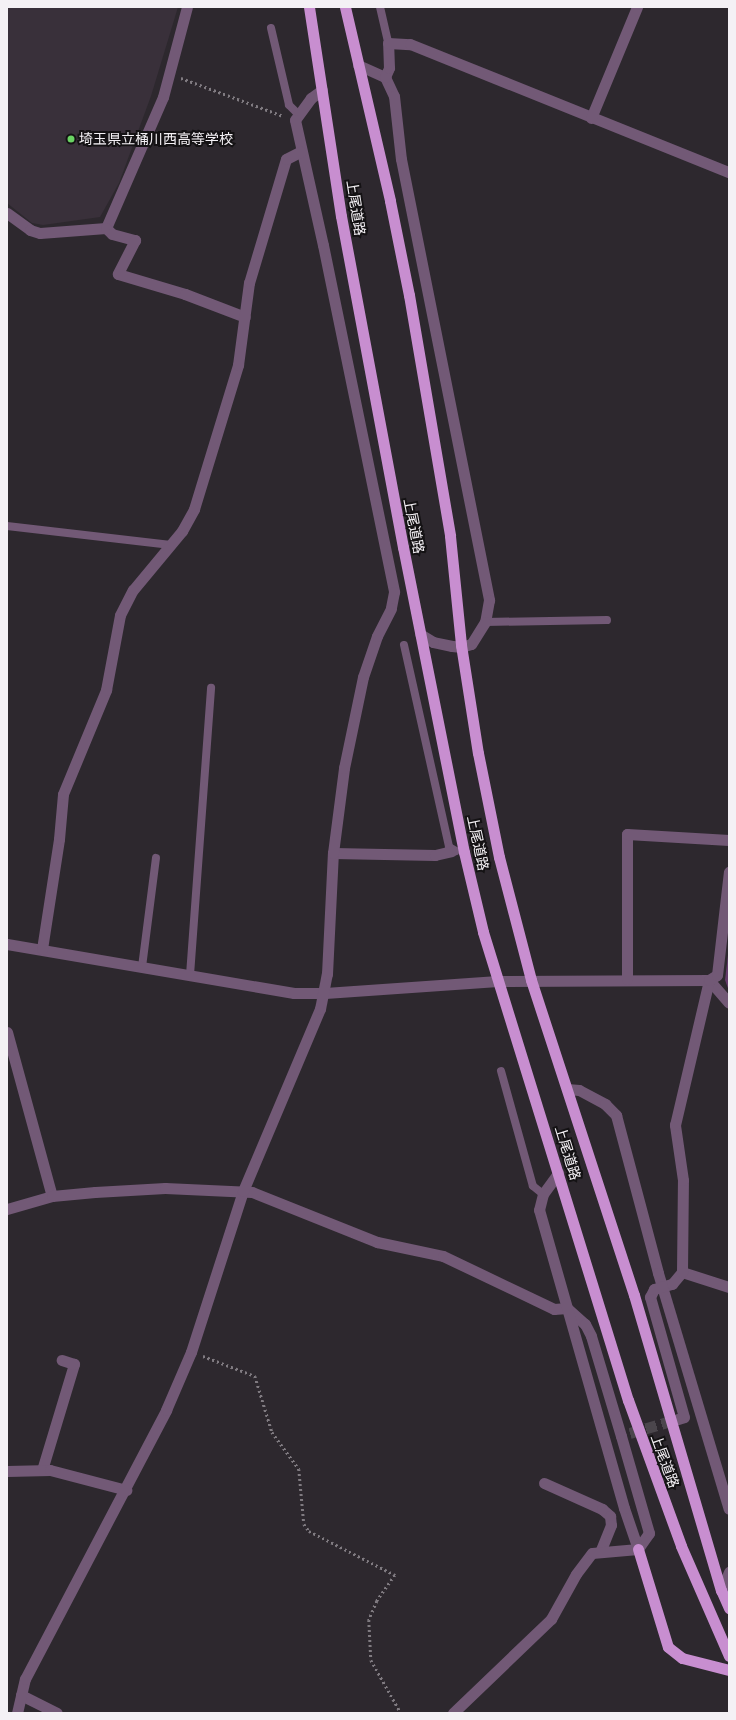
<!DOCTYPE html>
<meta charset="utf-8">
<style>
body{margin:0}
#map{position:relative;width:736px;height:1720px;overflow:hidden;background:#2d282e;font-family:"Exo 2","Noto Sans JP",sans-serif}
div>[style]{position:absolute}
.built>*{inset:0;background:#39303a}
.green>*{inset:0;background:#643a6a}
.minor-tunnel>*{height:11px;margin-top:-5.5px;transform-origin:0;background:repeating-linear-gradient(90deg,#4b464c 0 11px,transparent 0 16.5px)}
.path>*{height:2.5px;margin-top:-1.25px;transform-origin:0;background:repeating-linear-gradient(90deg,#807b81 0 2px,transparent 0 5px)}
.service>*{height:8px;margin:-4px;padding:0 4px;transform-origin:4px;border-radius:4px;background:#725976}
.minor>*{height:11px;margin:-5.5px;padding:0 5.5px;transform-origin:5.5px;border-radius:5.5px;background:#725976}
.tertiary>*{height:11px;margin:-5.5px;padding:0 5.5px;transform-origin:5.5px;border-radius:5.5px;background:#725976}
.trunk>*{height:11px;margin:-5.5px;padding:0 5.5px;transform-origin:5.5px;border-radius:5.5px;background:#c88ed0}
.dots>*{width:11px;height:11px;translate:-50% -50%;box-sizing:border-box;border:2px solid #141214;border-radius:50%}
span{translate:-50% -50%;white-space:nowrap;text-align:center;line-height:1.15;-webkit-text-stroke:4px #141214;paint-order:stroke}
.poi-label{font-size:14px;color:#f4f1f5}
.left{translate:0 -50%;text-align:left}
.street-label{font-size:14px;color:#f4f1f5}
.frame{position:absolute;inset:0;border:8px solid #f4f1f5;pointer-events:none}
</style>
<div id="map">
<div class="built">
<div style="clip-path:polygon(7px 7px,178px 7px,151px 96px,119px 183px,100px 217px,43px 225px,32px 223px,7px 203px)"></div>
</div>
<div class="green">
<div style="clip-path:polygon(728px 955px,729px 955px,729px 991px,725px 980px)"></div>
</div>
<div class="minor-tunnel">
<div style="left:630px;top:1433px;width:50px;rotate:-16.3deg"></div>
</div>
<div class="path">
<div style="left:181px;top:78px;width:109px;rotate:20.4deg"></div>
<div style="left:203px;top:1356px;width:56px;rotate:21deg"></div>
<div style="left:255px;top:1376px;width:59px;rotate:73.1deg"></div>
<div style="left:272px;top:1432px;width:46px;rotate:53.9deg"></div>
<div style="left:299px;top:1469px;width:55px;rotate:84.8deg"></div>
<div style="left:304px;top:1524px;width:9px;rotate:54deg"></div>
<div style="left:309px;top:1531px;width:97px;rotate:27.1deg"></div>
<div style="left:395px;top:1575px;width:32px;rotate:125deg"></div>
<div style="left:377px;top:1601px;width:21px;rotate:113deg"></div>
<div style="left:369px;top:1620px;width:40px;rotate:87.1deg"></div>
<div style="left:371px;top:1660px;width:61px;rotate:60.5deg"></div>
</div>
<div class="service">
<div style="left:380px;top:7px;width:37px;rotate:77deg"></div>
<div style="left:271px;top:28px;width:79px;rotate:76.8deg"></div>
<div style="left:289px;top:105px;width:13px;rotate:45deg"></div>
<div style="left:7px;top:526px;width:165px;rotate:6.6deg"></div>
<div style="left:485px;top:622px;width:122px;rotate:-0.9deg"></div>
<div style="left:404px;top:645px;width:207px;rotate:77.4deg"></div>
<div style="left:449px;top:847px;width:8px;rotate:30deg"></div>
<div style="left:142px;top:967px;width:110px;rotate:-82.7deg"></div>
<div style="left:190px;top:975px;width:288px;rotate:-85.8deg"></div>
<div style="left:501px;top:1071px;width:119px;rotate:74.5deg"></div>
<div style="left:533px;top:1186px;width:13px;rotate:39deg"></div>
</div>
<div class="minor">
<div style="left:358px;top:65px;width:30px;rotate:24deg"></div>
<div style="left:385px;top:77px;width:21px;rotate:65deg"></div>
<div style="left:394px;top:96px;width:63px;rotate:83.7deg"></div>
<div style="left:401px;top:159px;width:450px;rotate:78.7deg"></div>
<div style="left:489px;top:600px;width:22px;rotate:100deg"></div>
<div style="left:485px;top:622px;width:26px;rotate:122deg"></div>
<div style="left:471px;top:644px;width:10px;rotate:163deg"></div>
<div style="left:461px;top:647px;width:9px;rotate:-174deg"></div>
<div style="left:452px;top:646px;width:19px;rotate:-168deg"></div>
<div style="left:433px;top:642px;width:15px;rotate:-148deg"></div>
<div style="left:385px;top:77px;width:10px;rotate:-66deg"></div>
<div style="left:389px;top:68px;width:25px;rotate:-92deg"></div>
<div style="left:388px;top:43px;width:22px;rotate:3deg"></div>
<div style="left:410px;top:44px;width:344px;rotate:21.9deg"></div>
<div style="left:322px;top:90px;width:14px;rotate:144deg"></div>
<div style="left:311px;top:98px;width:27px;rotate:126deg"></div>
<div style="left:295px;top:120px;width:128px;rotate:77.4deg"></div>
<div style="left:323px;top:245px;width:354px;rotate:78.4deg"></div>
<div style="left:394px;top:592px;width:16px;rotate:101deg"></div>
<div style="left:591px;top:118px;width:120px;rotate:-67.5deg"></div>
<div style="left:7px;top:213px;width:29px;rotate:36deg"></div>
<div style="left:30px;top:230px;width:10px;rotate:17deg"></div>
<div style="left:40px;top:233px;width:66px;rotate:-4.3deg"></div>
<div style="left:106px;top:228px;width:143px;rotate:-66.5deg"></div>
<div style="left:163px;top:97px;width:93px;rotate:-75.1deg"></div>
<div style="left:106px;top:228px;width:8px;rotate:45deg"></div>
<div style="left:112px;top:234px;width:24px;rotate:15deg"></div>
<div style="left:135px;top:240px;width:38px;rotate:117deg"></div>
<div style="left:118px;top:274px;width:70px;rotate:16.6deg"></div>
<div style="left:185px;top:294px;width:64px;rotate:21deg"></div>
<div style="left:333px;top:853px;width:102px;rotate:1.1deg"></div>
<div style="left:435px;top:855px;width:17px;rotate:-13deg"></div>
<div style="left:7px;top:944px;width:291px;rotate:9.7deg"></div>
<div style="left:294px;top:993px;width:31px"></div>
<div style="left:325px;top:993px;width:173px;rotate:-4deg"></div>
<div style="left:498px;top:981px;width:211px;rotate:-0.3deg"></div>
<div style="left:709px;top:980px;width:30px;rotate:49deg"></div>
<div style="left:42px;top:949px;width:111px;rotate:-81.2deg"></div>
<div style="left:59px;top:839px;width:45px;rotate:-84.9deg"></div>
<div style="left:63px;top:794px;width:113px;rotate:-67.5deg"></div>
<div style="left:106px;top:690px;width:76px;rotate:-79.4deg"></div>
<div style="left:120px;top:615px;width:28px;rotate:-63deg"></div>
<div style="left:133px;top:590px;width:77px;rotate:-50.3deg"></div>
<div style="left:182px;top:531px;width:25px;rotate:-61deg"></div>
<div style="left:194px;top:509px;width:151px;rotate:-73deg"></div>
<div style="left:238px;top:365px;width:83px;rotate:-82.4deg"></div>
<div style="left:249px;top:283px;width:129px;rotate:-73.4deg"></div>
<div style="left:286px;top:159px;width:16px;rotate:-27deg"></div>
<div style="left:627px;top:979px;width:145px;rotate:-90deg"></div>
<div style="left:627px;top:834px;width:102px;rotate:3.4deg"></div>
<div style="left:7px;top:1032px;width:170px;rotate:74.7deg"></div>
<div style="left:567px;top:1089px;width:12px;rotate:5deg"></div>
<div style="left:579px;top:1090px;width:30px;rotate:28deg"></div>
<div style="left:605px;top:1104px;width:16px;rotate:45deg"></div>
<div style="left:616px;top:1115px;width:163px;rotate:75.1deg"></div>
<div style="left:658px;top:1273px;width:246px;rotate:73.3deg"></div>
<div style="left:7px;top:1209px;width:47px;rotate:-16.1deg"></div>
<div style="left:52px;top:1196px;width:43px;rotate:-5.3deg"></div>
<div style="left:95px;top:1192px;width:70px;rotate:-3.3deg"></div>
<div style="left:165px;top:1188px;width:87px;rotate:2.6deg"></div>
<div style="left:252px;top:1192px;width:135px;rotate:21.8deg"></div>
<div style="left:377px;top:1242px;width:67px;rotate:12deg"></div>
<div style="left:443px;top:1256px;width:123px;rotate:25.5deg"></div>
<div style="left:554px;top:1309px;width:13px;rotate:-4deg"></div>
<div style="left:567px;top:1308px;width:24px;rotate:42deg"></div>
<div style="left:585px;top:1324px;width:13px;rotate:63deg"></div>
<div style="left:591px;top:1336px;width:104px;rotate:73.3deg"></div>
<div style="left:621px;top:1436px;width:101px;rotate:73.9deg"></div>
<div style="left:649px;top:1533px;width:19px;rotate:125deg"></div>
<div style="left:682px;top:1272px;width:49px;rotate:17.7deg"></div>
<div style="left:678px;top:1419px;width:6px;rotate:-18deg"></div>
<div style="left:684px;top:1417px;width:125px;rotate:-105.8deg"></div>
<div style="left:650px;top:1297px;width:9px;rotate:-63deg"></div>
<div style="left:654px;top:1289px;width:19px;rotate:-16deg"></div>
<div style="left:672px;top:1284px;width:16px;rotate:-50deg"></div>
<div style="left:682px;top:1272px;width:92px;rotate:-89.4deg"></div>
<div style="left:683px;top:1180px;width:56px;rotate:-98.3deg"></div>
<div style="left:675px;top:1125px;width:149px;rotate:-76.8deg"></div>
<div style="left:42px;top:1470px;width:111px;rotate:-73.2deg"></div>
<div style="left:74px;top:1364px;width:13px;rotate:-162deg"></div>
<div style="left:7px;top:1471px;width:43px;rotate:-1.3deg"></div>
<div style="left:50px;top:1470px;width:79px;rotate:14.7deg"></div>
<div style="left:544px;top:1483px;width:64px;rotate:24.1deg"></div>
<div style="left:602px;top:1509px;width:11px;rotate:41deg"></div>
<div style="left:610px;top:1516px;width:9px;rotate:84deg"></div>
<div style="left:611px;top:1525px;width:29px;rotate:112deg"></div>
<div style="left:721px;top:1590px;width:20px;rotate:-66deg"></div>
<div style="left:21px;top:1695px;width:40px;rotate:26.6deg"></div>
<div style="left:453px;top:1713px;width:136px;rotate:-43.8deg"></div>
<div style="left:551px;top:1619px;width:51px;rotate:-60.9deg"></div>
<div style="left:576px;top:1574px;width:26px;rotate:-53deg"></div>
<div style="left:592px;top:1553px;width:46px;rotate:-5deg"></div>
<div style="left:638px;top:1549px;width:43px;rotate:-108.9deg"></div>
<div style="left:624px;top:1508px;width:310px;rotate:-105.9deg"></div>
<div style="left:539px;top:1210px;width:16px;rotate:-76deg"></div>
<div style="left:543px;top:1194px;width:26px;rotate:-54deg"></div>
</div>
<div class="tertiary">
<div style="left:709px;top:980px;width:9px;rotate:-32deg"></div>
<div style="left:717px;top:975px;width:104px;rotate:-83.4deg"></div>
<div style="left:17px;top:1713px;width:35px;rotate:-77deg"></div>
<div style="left:25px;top:1679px;width:304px;rotate:-62.3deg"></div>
<div style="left:166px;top:1410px;width:63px;rotate:-66.7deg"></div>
<div style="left:191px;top:1352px;width:169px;rotate:-72.1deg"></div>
<div style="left:243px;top:1191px;width:198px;rotate:-67.1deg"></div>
<div style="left:320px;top:1009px;width:36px;rotate:-79deg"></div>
<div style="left:327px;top:974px;width:121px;rotate:-87.2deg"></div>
<div style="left:333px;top:853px;width:86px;rotate:-82.6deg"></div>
<div style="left:344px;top:768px;width:93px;rotate:-78.2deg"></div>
<div style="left:363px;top:677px;width:43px;rotate:-71.1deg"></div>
<div style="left:377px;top:636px;width:31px;rotate:-63deg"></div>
</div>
<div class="trunk">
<div style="left:309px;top:7px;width:211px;rotate:81.3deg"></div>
<div style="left:341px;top:216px;width:337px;rotate:79.4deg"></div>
<div style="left:403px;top:547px;width:311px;rotate:78.7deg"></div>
<div style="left:464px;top:852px;width:82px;rotate:76.6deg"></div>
<div style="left:483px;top:932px;width:490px;rotate:72.8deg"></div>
<div style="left:628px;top:1400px;width:155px;rotate:70deg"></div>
<div style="left:681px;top:1546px;width:120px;rotate:66.4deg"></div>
<div style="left:345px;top:7px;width:199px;rotate:76.9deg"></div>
<div style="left:390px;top:201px;width:96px;rotate:78.6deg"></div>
<div style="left:409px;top:295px;width:244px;rotate:80.3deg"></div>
<div style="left:450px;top:536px;width:110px;rotate:84.2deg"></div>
<div style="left:461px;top:645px;width:109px;rotate:81.1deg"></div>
<div style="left:478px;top:753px;width:106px;rotate:78.6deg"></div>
<div style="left:499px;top:857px;width:127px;rotate:75.4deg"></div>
<div style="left:531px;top:980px;width:331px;rotate:71.9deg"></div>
<div style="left:634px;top:1295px;width:308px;rotate:73.6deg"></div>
<div style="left:721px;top:1590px;width:20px;rotate:66deg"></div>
<div style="left:638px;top:1549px;width:102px;rotate:73deg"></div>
<div style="left:668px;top:1647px;width:18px;rotate:38deg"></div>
<div style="left:682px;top:1658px;width:49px;rotate:14.3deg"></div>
</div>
<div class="dots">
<div style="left:71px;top:139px;background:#6ad363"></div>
</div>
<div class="poi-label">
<span class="left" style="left:79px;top:139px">埼玉県立桶川西高等学校</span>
</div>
<div class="street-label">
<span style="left:356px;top:208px;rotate:81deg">上尾道路</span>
<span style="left:414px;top:526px;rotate:79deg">上尾道路</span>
<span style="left:478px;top:843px;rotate:78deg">上尾道路</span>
<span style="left:568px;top:1153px;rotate:73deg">上尾道路</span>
<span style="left:665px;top:1461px;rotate:70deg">上尾道路</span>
</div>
<div class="frame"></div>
</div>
